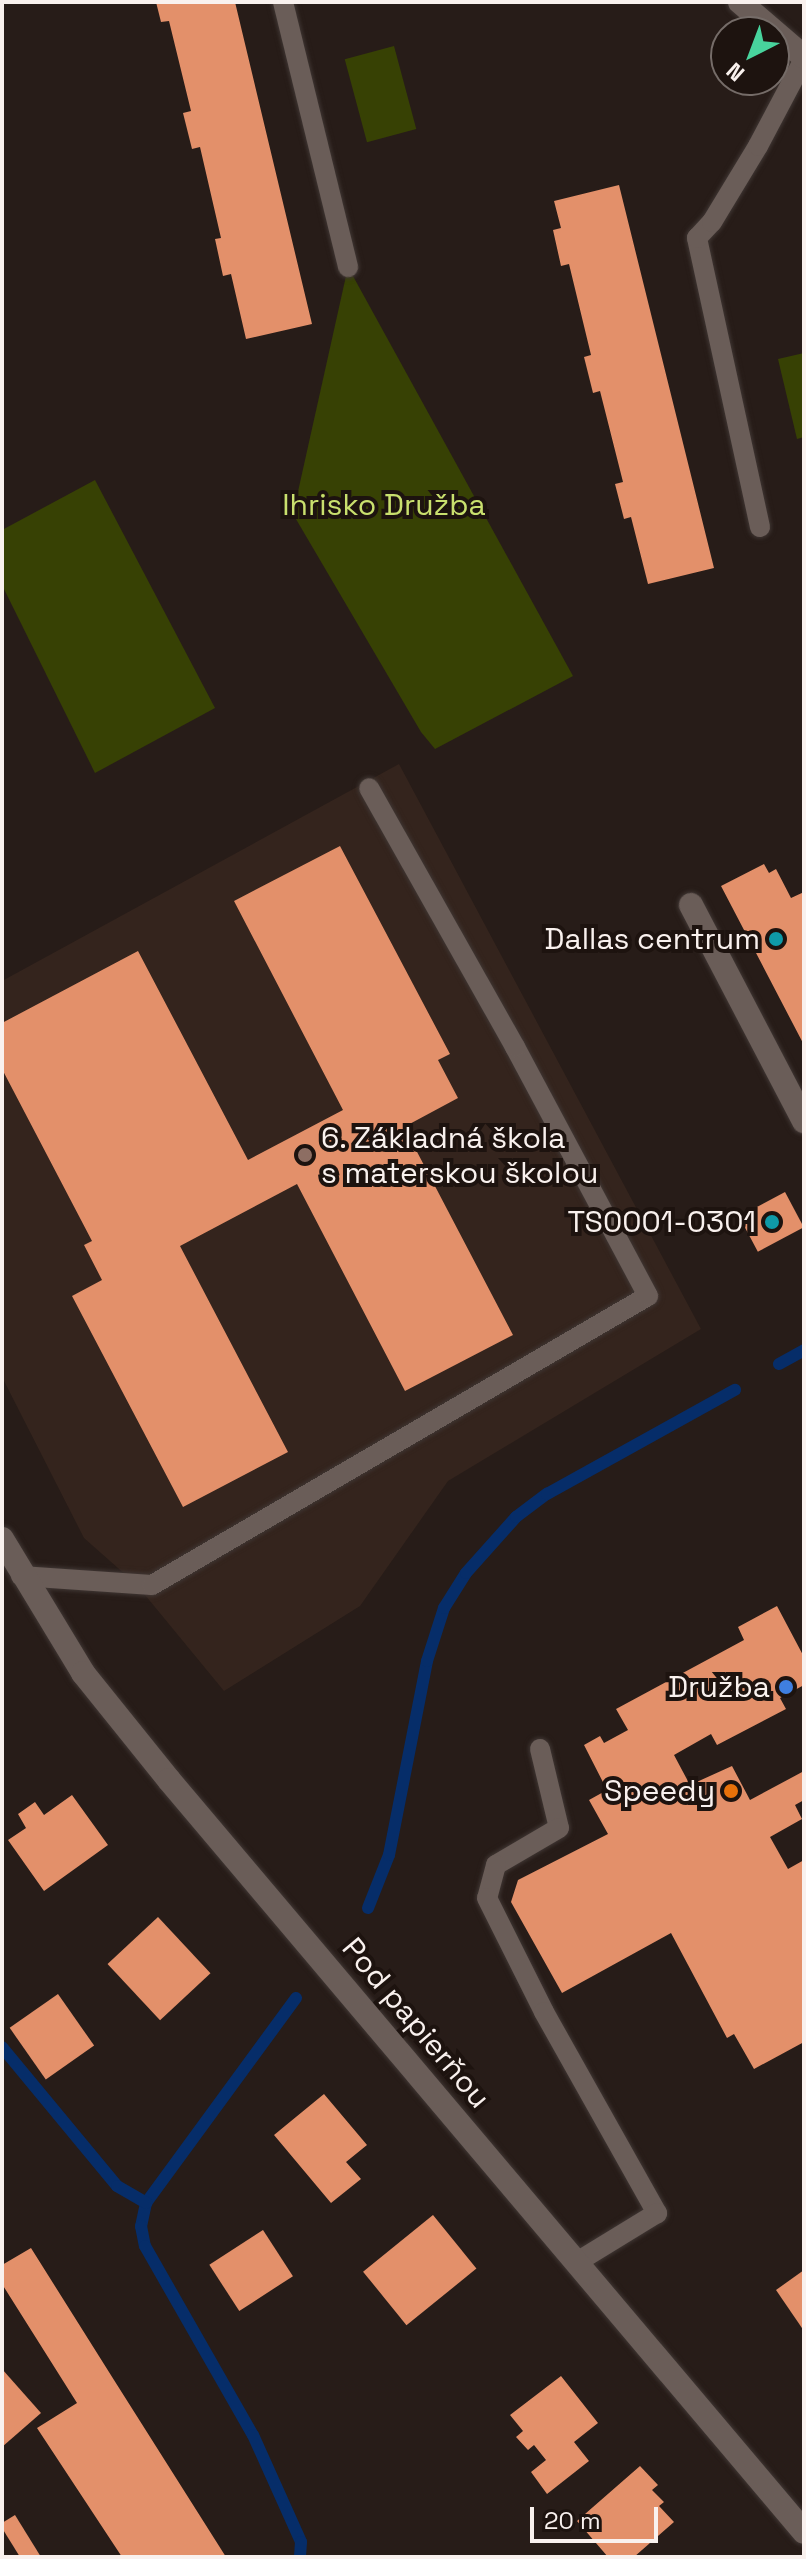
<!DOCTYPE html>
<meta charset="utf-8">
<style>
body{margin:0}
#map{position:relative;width:806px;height:2559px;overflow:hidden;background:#271c18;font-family:"Space Grotesk",sans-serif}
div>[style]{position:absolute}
.built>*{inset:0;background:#34241d}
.green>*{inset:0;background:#374104;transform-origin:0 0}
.stream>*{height:12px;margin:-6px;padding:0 6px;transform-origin:6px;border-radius:6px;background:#062d69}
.building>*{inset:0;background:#e3906a;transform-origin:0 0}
.roads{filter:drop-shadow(0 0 2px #3f3633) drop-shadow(0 0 2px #3f3633)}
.lane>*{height:20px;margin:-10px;padding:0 10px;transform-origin:10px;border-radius:10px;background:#6a5d58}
.street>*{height:24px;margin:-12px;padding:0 12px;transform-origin:12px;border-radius:12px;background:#6a5d58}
.dots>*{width:22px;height:22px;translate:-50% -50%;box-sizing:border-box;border:4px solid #1d130f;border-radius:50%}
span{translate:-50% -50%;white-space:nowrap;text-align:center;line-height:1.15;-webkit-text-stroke:8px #1d130f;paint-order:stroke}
.park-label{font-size:30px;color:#c9e06e}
.poi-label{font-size:30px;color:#f9f1ee}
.right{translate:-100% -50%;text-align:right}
.left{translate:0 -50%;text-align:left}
.street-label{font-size:30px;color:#f9f1ee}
.frame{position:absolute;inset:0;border:4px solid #f9f1ee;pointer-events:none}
.north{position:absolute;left:710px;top:16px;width:80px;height:80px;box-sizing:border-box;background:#1d130f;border:2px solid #756c68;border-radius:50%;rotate:222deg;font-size:22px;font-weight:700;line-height:32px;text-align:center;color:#f9f1ee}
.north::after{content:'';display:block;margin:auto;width:28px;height:36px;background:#48d49d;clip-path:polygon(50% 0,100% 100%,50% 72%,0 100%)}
.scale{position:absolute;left:530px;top:2507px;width:128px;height:36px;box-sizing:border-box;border:4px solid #f9f1ee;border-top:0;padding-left:10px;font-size:24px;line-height:28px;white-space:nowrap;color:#f9f1ee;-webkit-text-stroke:6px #1d130f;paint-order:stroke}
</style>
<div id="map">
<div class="built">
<div style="clip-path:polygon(399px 764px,701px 1329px,448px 1481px,360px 1606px,224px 1691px,136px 1584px,84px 1538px,2px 1377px,2px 981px)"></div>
</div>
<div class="green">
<div style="left:394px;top:46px;width:86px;height:51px;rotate:75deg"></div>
<div style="clip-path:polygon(348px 267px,573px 676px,435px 749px,421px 732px,293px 514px)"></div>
<div style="clip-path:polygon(804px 353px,804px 437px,797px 439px,778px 359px)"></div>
<div style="clip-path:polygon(95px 480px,215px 708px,95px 773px,2px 585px,2px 530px)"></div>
</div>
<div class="stream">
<div style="left:779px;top:1364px;width:29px;rotate:-29deg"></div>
<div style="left:368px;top:1908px;width:57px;rotate:-68.4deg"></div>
<div style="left:389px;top:1855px;width:198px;rotate:-78.9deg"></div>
<div style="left:427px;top:1661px;width:56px;rotate:-72.2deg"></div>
<div style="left:444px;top:1608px;width:41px;rotate:-57.8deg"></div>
<div style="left:466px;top:1573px;width:75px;rotate:-48.2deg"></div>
<div style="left:516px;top:1517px;width:39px;rotate:-37deg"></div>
<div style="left:547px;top:1494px;width:215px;rotate:-29deg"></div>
<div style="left:296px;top:1998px;width:254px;rotate:126.2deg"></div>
<div style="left:146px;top:2203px;width:24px;rotate:102deg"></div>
<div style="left:141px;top:2226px;width:20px;rotate:79deg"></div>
<div style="left:145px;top:2246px;width:218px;rotate:60.3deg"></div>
<div style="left:253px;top:2435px;width:117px;rotate:65.8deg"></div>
<div style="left:301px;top:2542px;width:15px;rotate:94deg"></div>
<div style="left:2px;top:2047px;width:180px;rotate:50.4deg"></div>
<div style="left:117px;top:2186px;width:34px;rotate:30deg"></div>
</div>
<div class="building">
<div style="clip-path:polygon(156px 2px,235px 2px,312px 324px,246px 339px,231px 274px,223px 276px,215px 239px,221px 238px,200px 147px,192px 149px,183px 113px,191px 111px,169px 21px,161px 22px)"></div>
<div style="clip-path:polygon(619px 185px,714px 568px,648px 584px,631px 517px,624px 519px,615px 484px,623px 482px,600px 391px,593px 393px,584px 357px,591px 355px,569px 264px,561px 266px,553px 230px,561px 228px,554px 201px)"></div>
<div style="clip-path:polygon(340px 846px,450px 1054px,438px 1060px,458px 1098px,404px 1127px,513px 1335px,405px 1391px,297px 1184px,180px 1246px,288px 1452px,183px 1507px,72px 1296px,102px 1280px,84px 1245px,92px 1241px,2px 1069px,2px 1023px,138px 951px,248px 1160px,343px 1110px,234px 901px)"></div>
<div style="clip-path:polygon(764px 864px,769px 873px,776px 869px,791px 898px,804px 892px,804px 1045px,721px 886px)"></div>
<div style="left:785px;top:1192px;width:40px;height:52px;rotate:62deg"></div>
<div style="clip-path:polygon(777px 1606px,804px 1657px,804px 1685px,780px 1698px,786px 1709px,717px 1745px,711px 1734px,674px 1755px,690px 1785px,732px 1766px,750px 1800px,804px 1771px,804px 1800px,795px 1805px,802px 1819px,770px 1837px,788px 1869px,804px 1860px,804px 2042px,754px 2069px,734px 2034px,727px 2038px,671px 1933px,562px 1993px,511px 1902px,518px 1880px,608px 1834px,589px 1800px,607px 1790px,584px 1745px,600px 1736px,604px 1743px,628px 1730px,616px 1709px,744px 1640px,738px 1627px)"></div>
<div style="clip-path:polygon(72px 1795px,108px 1845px,44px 1891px,8px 1840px,26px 1828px,18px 1814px,35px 1802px,44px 1815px)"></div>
<div style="left:158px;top:1917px;width:77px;height:69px;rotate:47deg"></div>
<div style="left:58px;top:1994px;width:63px;height:59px;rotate:55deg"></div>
<div style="clip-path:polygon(324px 2094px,367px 2145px,346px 2162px,361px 2179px,331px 2203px,274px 2135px)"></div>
<div style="left:433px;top:2215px;width:69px;height:90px;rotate:51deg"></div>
<div style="left:263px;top:2230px;width:55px;height:64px;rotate:57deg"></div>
<div style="clip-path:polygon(31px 2248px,114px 2380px,226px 2557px,122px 2557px,37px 2428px,77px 2403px,2px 2284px,2px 2265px)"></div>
<div style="clip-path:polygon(804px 2270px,804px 2331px,776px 2290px)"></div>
<div style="clip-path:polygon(2px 2369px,41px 2413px,2px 2447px)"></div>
<div style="clip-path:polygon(561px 2376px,598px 2423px,574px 2442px,589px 2461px,547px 2494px,531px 2472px,546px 2460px,534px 2445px,528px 2450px,516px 2437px,523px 2431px,510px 2415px)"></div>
<div style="clip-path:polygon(640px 2466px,658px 2485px,652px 2490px,664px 2502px,659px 2506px,674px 2522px,634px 2557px,608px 2557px,577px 2521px)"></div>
<div style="clip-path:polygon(15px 2515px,41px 2557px,20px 2557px,2px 2528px,2px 2523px)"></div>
</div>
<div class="roads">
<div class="lane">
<div style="left:283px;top:2px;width:273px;rotate:76.2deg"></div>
<div style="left:760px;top:527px;width:296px;rotate:-102.3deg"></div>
<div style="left:697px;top:238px;width:22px;rotate:-47deg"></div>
<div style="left:712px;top:222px;width:89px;rotate:-58.8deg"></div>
<div style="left:758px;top:146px;width:98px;rotate:-62.1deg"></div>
<div style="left:21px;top:1576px;width:131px;rotate:3.9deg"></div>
<div style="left:152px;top:1585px;width:574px;rotate:-30.23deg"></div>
<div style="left:648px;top:1296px;width:282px;rotate:-118.1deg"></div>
<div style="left:515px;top:1047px;width:297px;rotate:-119.4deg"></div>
<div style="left:540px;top:1749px;width:81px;rotate:76.5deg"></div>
<div style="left:559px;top:1828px;width:73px;rotate:149.6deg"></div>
<div style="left:496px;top:1865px;width:34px;rotate:105deg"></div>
<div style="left:487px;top:1898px;width:127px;rotate:63.4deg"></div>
<div style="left:544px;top:2012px;width:231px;rotate:60.7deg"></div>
<div style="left:657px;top:2213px;width:94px;rotate:148.5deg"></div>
</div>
<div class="street">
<div style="left:740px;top:2px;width:84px;rotate:40.7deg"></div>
<div style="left:691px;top:905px;width:244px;rotate:62.4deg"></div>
<div style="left:2px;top:1539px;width:157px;rotate:58.8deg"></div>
<div style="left:83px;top:1673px;width:137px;rotate:51.2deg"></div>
<div style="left:169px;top:1780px;width:984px;rotate:49.82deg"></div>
</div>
</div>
<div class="dots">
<div style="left:776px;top:939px;background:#0f9aa8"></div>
<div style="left:305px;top:1155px;background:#8d6e63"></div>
<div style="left:772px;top:1222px;background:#0f9aa8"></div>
<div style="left:786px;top:1687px;background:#3f7fe0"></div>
<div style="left:731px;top:1791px;background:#e8710a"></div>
</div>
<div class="park-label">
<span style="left:384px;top:505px">Ihrisko Družba</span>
</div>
<div class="poi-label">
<span class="right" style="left:760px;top:939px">Dallas centrum</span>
<span class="left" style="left:321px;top:1155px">6. Základná škola<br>s materskou školou</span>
<span class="right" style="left:756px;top:1222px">TS0001-0301</span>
<span class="right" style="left:770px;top:1687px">Družba</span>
<span class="right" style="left:715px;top:1791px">Speedy</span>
</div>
<div class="street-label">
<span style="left:416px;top:2023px;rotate:50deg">Pod papierňou</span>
</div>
<div class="frame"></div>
<div class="north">N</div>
<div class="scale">20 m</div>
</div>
